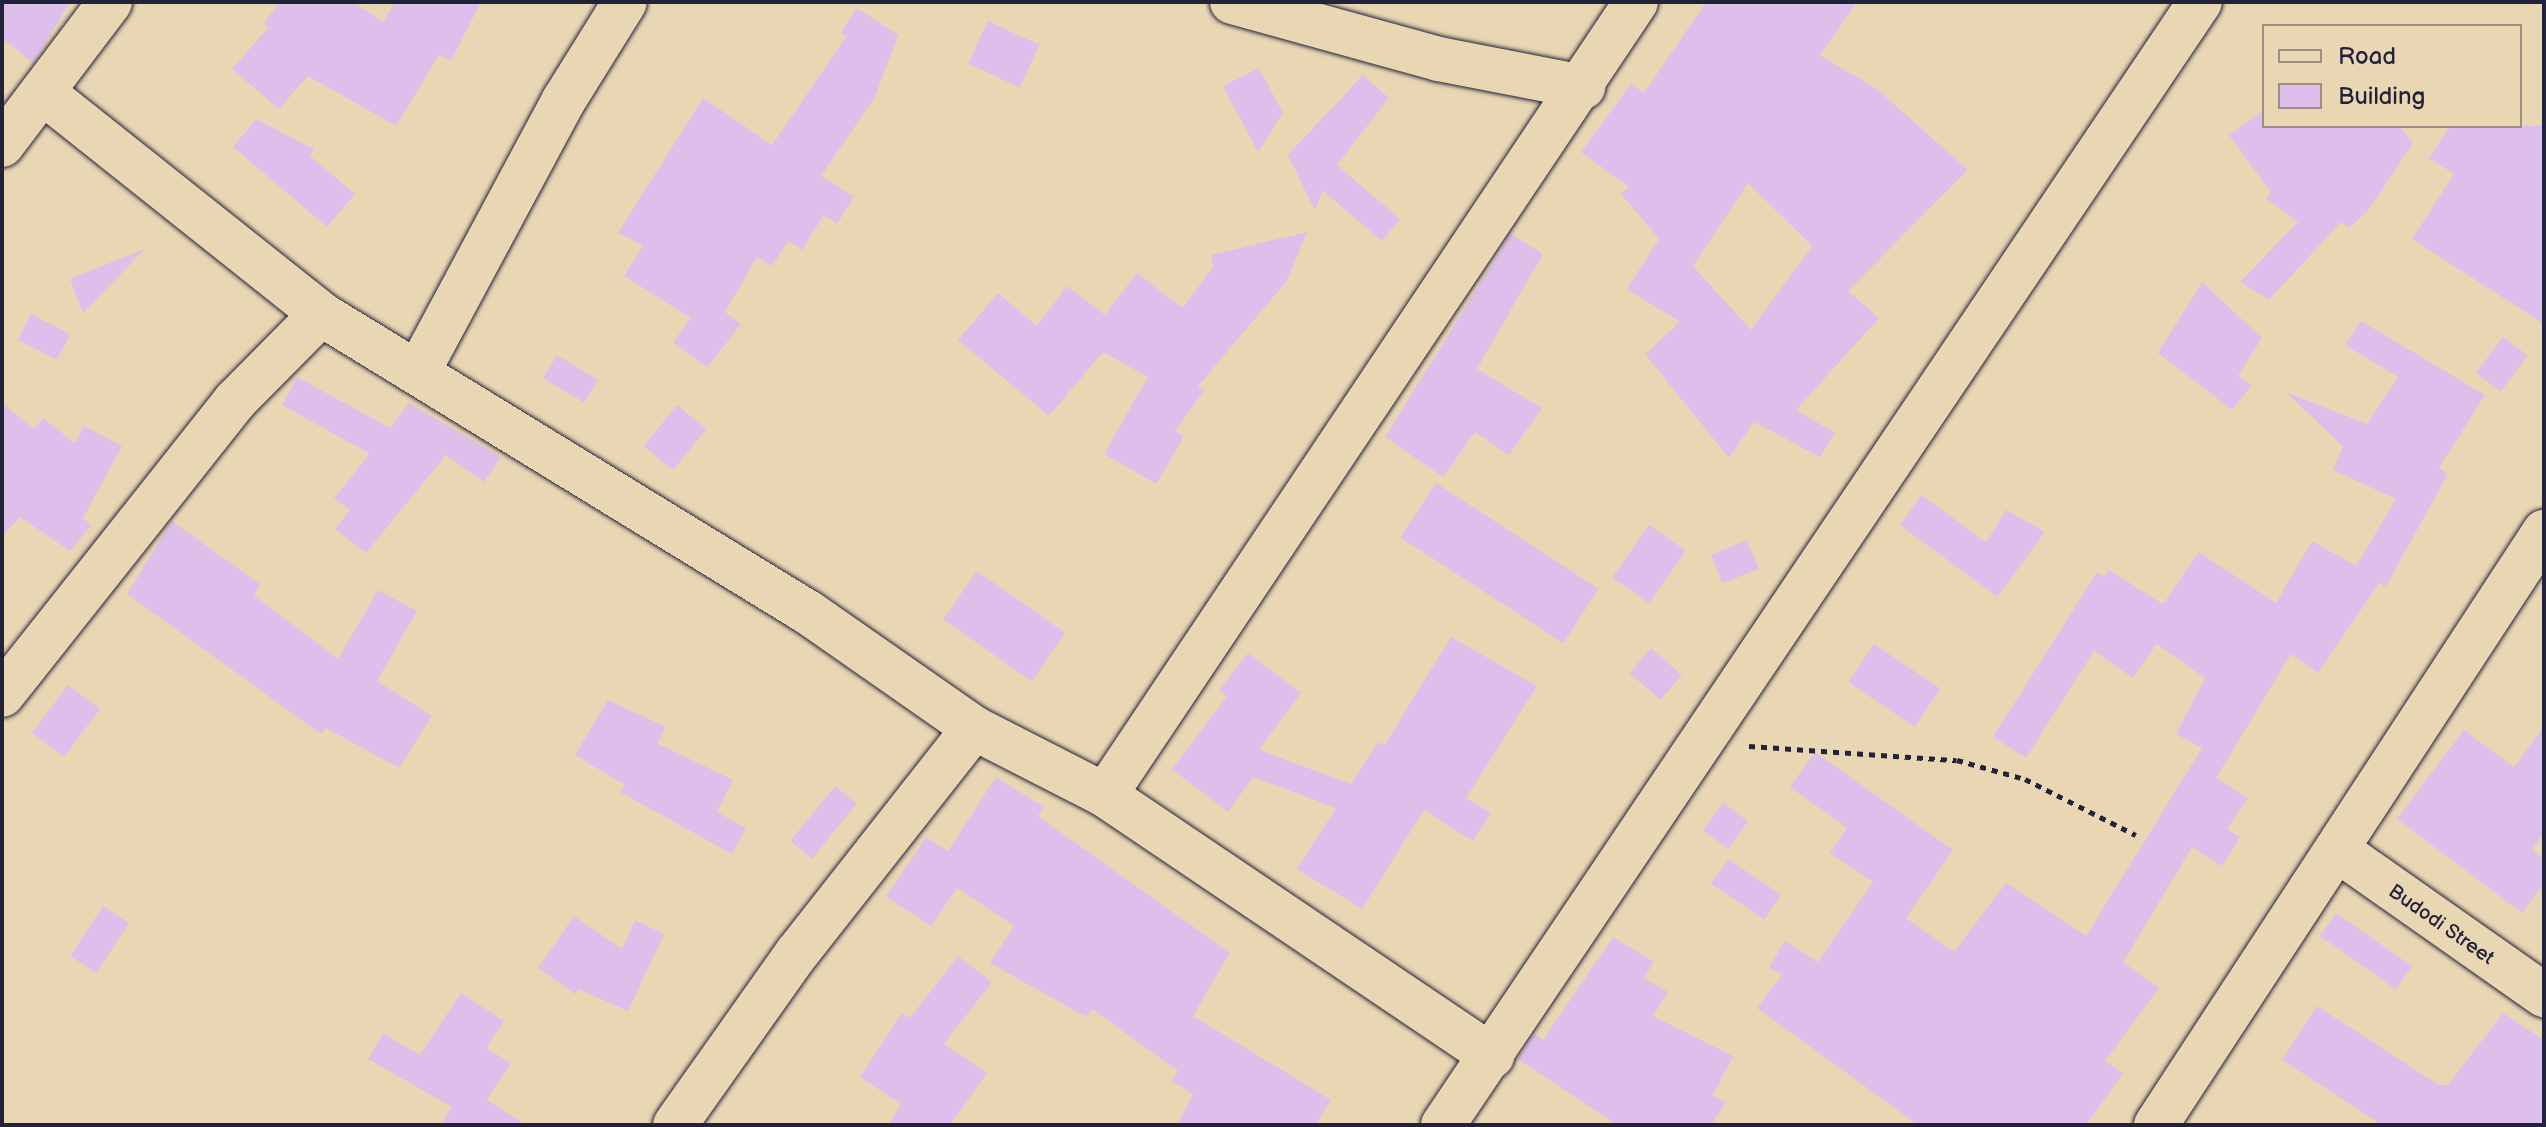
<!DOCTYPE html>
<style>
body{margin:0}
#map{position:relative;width:2546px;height:1127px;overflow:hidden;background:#e9d7b4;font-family:"Balsamiq Sans",sans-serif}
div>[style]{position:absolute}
.building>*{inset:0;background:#debfec;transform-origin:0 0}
.path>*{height:5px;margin-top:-2.5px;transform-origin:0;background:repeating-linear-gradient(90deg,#22223b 0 6px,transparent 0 12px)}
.roads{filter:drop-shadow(0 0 2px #22223b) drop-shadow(0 0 2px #22223b)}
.minor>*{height:44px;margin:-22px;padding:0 22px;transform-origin:22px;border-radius:22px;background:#e9d7b4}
span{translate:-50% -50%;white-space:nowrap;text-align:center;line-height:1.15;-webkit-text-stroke:6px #e9d7b4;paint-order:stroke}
.street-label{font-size:20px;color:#22223b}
.frame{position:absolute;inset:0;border:4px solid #22223b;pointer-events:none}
.legend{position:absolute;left:2262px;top:24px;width:260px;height:104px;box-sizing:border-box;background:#e9d7b4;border:2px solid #998f84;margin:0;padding:10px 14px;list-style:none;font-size:24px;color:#22223b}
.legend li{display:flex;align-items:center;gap:16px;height:40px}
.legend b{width:40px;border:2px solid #998f84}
</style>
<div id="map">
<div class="building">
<div style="clip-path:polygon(2px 2px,70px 2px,33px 63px,2px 38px)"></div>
<div style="clip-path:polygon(280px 2px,353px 2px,383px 22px,395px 2px,481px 2px,451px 61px,439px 55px,396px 126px,308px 76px,279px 109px,232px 69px,269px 27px,264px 23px)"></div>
<div style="clip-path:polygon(evenodd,1706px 2px,1857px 2px,1820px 55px,1877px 89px,1968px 170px,1848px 291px,1879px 318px,1796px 410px,1835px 433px,1820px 457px,1754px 422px,1729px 458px,1645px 354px,1680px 322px,1627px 289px,1659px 239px,1621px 194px,1629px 187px,1581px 152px,1631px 84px,1644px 93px,1706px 2px,1748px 183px,1812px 246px,1751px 330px,1693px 266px,1748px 183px)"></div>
<div style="clip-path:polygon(857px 8px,898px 35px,875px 97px,821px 176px,854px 197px,837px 224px,824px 215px,802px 250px,788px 241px,772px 266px,757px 257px,725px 312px,741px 324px,707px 368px,673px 342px,691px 318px,624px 276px,643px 246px,618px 233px,703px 98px,772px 145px,846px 37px,841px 33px)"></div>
<div style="left:988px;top:21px;width:57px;height:47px;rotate:25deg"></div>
<div style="clip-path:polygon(1259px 68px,1283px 113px,1258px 152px,1223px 86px)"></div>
<div style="clip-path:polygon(1363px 75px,1389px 98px,1337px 165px,1400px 219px,1382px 241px,1323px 191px,1315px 211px,1288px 155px)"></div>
<div style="clip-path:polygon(2264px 110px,2264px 126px,2399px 126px,2413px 143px,2368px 211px,2349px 228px,2341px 222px,2269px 300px,2240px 282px,2298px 222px,2266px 198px,2271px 192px,2229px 135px)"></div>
<div style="clip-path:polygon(256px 119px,314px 149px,310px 156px,355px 194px,327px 227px,233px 147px)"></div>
<div style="clip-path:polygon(2450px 126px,2544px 126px,2544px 324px,2412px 239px,2454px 174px,2429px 158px)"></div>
<div style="clip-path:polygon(1307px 232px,1287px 281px,1198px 386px,1204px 391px,1175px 431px,1184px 436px,1156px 484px,1104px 454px,1148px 377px,1103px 352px,1049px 416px,958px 340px,998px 293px,1037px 326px,1067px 286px,1105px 315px,1137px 273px,1183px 308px,1213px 267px,1211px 255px)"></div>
<div style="clip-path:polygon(1511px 234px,1543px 254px,1477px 369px,1542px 408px,1509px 455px,1475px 432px,1443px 477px,1385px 437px)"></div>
<div style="clip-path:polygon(145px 249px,83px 313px,70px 279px)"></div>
<div style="clip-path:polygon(2202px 282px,2262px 338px,2238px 376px,2251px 386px,2232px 410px,2158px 353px)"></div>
<div style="left:31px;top:314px;width:44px;height:29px;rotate:27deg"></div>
<div style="clip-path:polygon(2361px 321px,2485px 395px,2439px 468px,2448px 474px,2386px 586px,2379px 583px,2318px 673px,2291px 654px,2216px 778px,2248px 798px,2227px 829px,2240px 837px,2222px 866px,2192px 847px,2123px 962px,2159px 988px,2105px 1061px,2123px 1074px,2086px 1125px,1918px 1125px,1757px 1008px,1782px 975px,1769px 967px,1785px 941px,1818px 962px,1873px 882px,1830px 853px,1847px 828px,1790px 787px,1815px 752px,1953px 850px,1906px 918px,1954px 952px,2006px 883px,2086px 936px,2202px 748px,2176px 734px,2205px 678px,2157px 644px,2133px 678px,2094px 651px,2026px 758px,1993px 737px,2097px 572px,2104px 577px,2109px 570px,2163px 604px,2199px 552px,2276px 603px,2312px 541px,2356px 566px,2396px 499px,2333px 470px,2343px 447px,2286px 392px,2367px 424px,2398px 377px,2345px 345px)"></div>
<div style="left:2503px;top:337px;width:31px;height:45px;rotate:37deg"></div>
<div style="left:557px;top:355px;width:48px;height:27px;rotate:31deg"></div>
<div style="clip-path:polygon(297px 377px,390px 428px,409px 403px,501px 457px,484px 482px,446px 455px,366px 553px,335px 529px,350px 510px,334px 498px,370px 454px,282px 405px)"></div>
<div style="clip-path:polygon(2px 403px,34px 429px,43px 418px,75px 443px,84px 426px,122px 446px,83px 518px,91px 525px,70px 551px,20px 517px,2px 536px)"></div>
<div style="left:677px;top:405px;width:38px;height:53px;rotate:39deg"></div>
<div style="left:1436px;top:483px;width:194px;height:65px;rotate:33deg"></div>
<div style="clip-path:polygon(1921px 495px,1986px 542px,2006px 510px,2045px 532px,1997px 597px,1900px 525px)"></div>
<div style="clip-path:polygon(172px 521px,261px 585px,254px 595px,338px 659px,378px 590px,417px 611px,377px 681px,432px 716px,399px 768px,326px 728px,321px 734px,127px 594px)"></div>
<div style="left:1649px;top:525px;width:45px;height:64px;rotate:35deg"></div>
<div style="left:1747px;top:540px;width:31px;height:39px;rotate:68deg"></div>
<div style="left:977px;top:571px;width:108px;height:59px;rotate:35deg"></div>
<div style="clip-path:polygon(1451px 637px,1537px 686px,1466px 798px,1491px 813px,1473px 841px,1424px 810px,1362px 909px,1297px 869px,1336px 808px,1253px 777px,1228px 812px,1172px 769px,1227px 696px,1219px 691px,1248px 653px,1301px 693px,1259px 750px,1351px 784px,1378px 742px,1384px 746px)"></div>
<div style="left:1874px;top:644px;width:80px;height:46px;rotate:34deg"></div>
<div style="left:1651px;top:648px;width:41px;height:33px;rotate:41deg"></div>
<div style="left:68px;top:685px;width:40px;height:60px;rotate:37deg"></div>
<div style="clip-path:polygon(608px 700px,666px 727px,657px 743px,733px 780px,717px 812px,746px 828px,732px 854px,620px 792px,625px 785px,575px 755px)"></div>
<div style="clip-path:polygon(2544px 726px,2544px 833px,2532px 850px,2544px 859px,2544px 884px,2522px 913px,2397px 819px,2464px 730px,2514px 767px)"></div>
<div style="clip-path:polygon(996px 777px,1044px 807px,1038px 816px,1230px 953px,1193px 1016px,1331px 1100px,1316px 1125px,1177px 1125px,1193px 1094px,1172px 1081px,1178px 1071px,1092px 1009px,1086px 1017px,990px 963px,1014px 926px,957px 888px,931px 926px,886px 897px,926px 837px,948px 851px)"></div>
<div style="left:835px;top:786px;width:28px;height:71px;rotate:39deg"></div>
<div style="left:1723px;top:803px;width:31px;height:34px;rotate:36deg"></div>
<div style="left:1728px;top:859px;width:64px;height:30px;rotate:34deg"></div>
<div style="left:103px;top:906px;width:31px;height:60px;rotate:33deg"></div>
<div style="left:2336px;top:913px;width:93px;height:28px;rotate:35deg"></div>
<div style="clip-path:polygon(574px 916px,622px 949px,635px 920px,664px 934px,628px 1011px,578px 989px,575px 994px,538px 968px)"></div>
<div style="clip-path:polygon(1613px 937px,1654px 962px,1644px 978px,1668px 992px,1653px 1016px,1733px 1056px,1713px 1095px,1726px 1103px,1711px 1125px,1617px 1125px,1518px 1059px,1534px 1034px,1543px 1040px)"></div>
<div style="clip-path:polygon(958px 956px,992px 982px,944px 1044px,987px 1073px,950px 1125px,888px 1125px,901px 1104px,860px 1077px,902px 1013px,910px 1018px)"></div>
<div style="clip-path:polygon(461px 993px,504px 1021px,486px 1048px,511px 1063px,487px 1100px,526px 1125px,441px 1125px,452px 1107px,368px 1059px,383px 1033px,420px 1055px)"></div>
<div style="clip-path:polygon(2317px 1006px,2439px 1085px,2448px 1085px,2503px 1013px,2544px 1040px,2544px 1125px,2382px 1125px,2282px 1060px)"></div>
</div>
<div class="path">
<div style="left:1749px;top:746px;width:208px;rotate:3.9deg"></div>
<div style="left:1957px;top:760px;width:71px;rotate:15.6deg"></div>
<div style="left:2025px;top:779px;width:124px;rotate:26.8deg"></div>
</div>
<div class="roads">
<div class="minor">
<div style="left:1232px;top:2px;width:215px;rotate:15.4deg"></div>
<div style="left:1439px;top:59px;width:147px;rotate:11deg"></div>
<div style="left:46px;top:95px;width:352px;rotate:38.5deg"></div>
<div style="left:321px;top:314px;width:572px;rotate:31.5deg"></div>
<div style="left:809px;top:613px;width:201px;rotate:34.9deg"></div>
<div style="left:974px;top:728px;width:147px;rotate:27.1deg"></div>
<div style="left:1105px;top:795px;width:467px;rotate:34deg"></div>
<div style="left:2px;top:145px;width:179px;rotate:-52.9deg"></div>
<div style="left:418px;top:372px;width:309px;rotate:-61.8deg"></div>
<div style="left:564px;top:100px;width:115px;rotate:-58.1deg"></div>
<div style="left:2px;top:695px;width:375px;rotate:-51.6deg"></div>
<div style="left:235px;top:401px;width:122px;rotate:-45.3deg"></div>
<div style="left:1105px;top:795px;width:954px;rotate:-56.19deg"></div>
<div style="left:2339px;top:851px;width:251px;rotate:35.1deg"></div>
<div style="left:675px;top:1125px;width:211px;rotate:-54.7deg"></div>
<div style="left:797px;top:953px;width:286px;rotate:-51.8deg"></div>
<div style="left:1443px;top:1125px;width:1354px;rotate:-56.02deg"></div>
<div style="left:2156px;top:1125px;width:709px;rotate:-56.8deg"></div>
</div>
</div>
<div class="street-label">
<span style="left:2441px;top:925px;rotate:35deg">Budodi Street</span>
</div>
<div class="frame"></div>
<ul class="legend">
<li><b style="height:10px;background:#e9d7b4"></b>Road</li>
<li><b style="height:22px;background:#debfec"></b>Building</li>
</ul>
</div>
